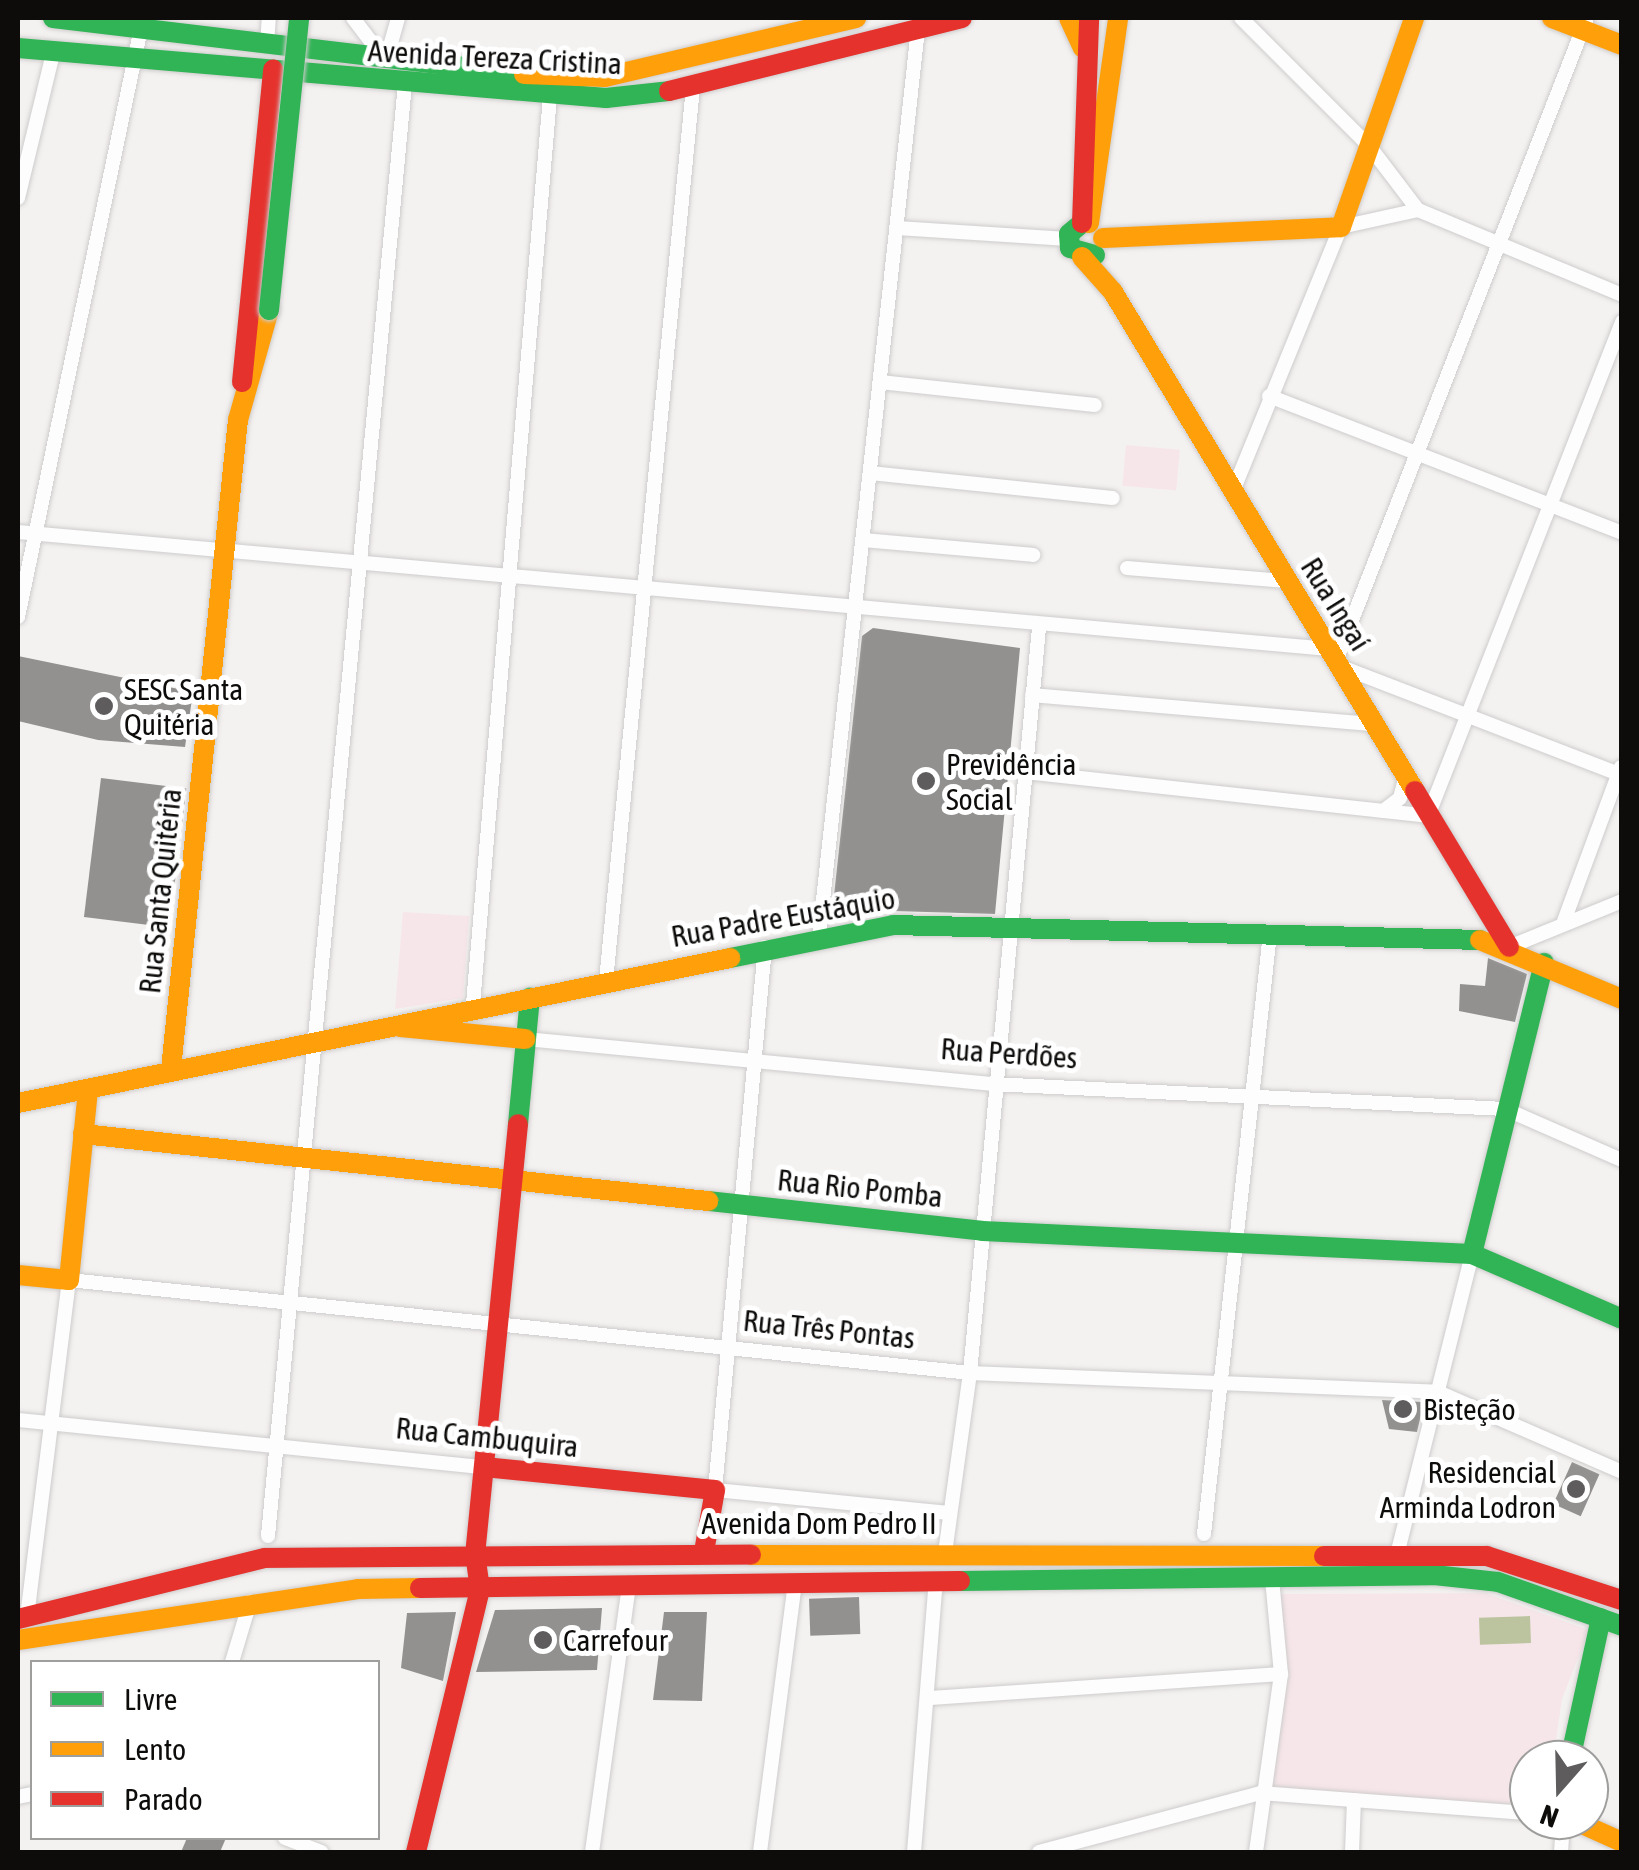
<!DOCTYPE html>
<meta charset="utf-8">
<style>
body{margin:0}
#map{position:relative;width:1639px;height:1870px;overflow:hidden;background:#f4f2f1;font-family:"Asap Condensed",sans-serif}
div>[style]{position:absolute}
.green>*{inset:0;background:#f7e6e9;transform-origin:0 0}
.water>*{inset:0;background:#bbc49e;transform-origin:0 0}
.building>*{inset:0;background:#929190;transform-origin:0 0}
.roads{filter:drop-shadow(0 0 2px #cecccc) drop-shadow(0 0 2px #cecccc)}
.street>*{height:14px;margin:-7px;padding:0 7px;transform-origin:7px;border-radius:7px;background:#fdfdfd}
.fast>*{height:20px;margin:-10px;padding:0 10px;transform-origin:10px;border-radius:10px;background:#30b455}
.slow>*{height:20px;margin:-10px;padding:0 10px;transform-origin:10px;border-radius:10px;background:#ff9f0a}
.jam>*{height:20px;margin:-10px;padding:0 10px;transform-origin:10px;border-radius:10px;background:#e5322d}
.bridges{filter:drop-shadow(0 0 2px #cecccc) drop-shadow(0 0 2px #cecccc)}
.fast-bridge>*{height:20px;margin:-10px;padding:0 10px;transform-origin:10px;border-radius:10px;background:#30b455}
.dots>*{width:28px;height:28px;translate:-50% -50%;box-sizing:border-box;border:5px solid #fff;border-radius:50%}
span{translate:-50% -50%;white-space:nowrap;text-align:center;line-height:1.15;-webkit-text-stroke:10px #fff;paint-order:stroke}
.street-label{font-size:30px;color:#0d0c0b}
.poi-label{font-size:30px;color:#0d0c0b}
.left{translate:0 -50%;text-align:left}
.right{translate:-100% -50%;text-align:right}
.frame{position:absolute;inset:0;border:20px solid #0d0c0b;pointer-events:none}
.legend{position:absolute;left:30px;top:1660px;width:350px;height:180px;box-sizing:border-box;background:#fff;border:2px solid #9e9e9d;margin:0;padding:12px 18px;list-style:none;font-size:30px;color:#0d0c0b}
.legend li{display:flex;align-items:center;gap:20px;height:50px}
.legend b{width:50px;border:2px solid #9e9e9d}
.north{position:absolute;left:1509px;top:1740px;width:100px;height:100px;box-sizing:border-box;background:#fff;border:2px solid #9e9e9d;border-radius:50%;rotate:200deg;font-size:28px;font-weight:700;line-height:40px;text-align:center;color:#0d0c0b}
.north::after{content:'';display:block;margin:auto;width:35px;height:45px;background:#5e5c5c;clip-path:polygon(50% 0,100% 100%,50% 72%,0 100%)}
</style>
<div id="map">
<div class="green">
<div style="left:1126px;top:445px;width:54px;height:41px;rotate:5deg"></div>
<div style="clip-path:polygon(403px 912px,469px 916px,463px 998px,395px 1009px)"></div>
<div style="clip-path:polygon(1485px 1593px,1589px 1630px,1562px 1699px,1553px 1760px,1529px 1760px,1529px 1806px,1262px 1791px,1286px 1667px,1279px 1594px)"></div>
</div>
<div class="water">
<div style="left:1530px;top:1616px;width:27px;height:51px;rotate:88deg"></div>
</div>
<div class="building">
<div style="clip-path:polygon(873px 628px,1020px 648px,995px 914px,893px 911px,831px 923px,862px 636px)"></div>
<div style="clip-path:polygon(18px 656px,193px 692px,185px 747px,98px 740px,18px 721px)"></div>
<div style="left:101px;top:778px;width:86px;height:140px;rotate:7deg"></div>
<div style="clip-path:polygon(1488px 958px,1527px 974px,1515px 1022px,1459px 1011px,1460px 984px,1485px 986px)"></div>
<div style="clip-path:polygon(1382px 1400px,1424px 1402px,1417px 1432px,1389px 1429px)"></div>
<div style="left:1572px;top:1462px;width:30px;height:46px;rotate:24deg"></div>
<div style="left:859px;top:1597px;width:37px;height:50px;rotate:88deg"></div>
<div style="clip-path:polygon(602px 1608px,597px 1670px,476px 1672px,495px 1610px)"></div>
<div style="clip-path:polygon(456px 1612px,443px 1681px,401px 1668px,407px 1613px)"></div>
<div style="clip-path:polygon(664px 1612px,707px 1612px,702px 1701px,653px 1700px)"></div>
<div style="clip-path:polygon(187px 1838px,226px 1838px,220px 1852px,181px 1852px)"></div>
</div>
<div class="roads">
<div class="street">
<div style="left:353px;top:18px;width:48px;rotate:52.7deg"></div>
<div style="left:1241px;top:18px;width:182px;rotate:45deg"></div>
<div style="left:1370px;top:147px;width:79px;rotate:52.7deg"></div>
<div style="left:1418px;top:210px;width:221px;rotate:22.6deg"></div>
<div style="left:267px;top:44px;width:26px;rotate:-86deg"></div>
<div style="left:387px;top:57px;width:41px;rotate:-74.2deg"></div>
<div style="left:18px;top:198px;width:149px;rotate:-76.4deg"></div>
<div style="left:897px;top:228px;width:171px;rotate:3.7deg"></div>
<div style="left:880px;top:382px;width:216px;rotate:6.1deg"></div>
<div style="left:1269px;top:396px;width:379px;rotate:21.2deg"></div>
<div style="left:870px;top:473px;width:244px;rotate:5.9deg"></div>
<div style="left:1233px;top:491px;width:285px;rotate:-67.8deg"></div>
<div style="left:1341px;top:227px;width:79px;rotate:-12.4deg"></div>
<div style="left:18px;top:532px;width:1316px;rotate:5.1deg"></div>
<div style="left:863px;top:540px;width:171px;rotate:5deg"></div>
<div style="left:1127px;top:568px;width:160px;rotate:4.7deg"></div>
<div style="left:18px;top:617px;width:602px;rotate:-78.2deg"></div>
<div style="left:1336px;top:661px;width:690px;rotate:-68.68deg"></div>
<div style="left:1339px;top:666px;width:303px;rotate:21.1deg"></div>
<div style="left:1032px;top:695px;width:342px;rotate:4.9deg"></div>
<div style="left:1025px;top:772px;width:405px;rotate:6.2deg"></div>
<div style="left:1428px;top:816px;width:531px;rotate:-68.56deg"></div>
<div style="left:1383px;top:811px;width:21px;rotate:-37deg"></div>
<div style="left:1400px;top:798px;width:20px;rotate:-75deg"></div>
<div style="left:1564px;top:921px;width:164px;rotate:-69.7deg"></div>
<div style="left:819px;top:937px;width:914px;rotate:-83.78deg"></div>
<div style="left:765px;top:947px;width:545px;rotate:95.26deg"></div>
<div style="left:715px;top:1490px;width:236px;rotate:5.6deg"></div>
<div style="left:1509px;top:947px;width:122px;rotate:-22.2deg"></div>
<div style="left:606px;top:981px;width:897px;rotate:-84.44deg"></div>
<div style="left:473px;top:1004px;width:911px;rotate:-85.15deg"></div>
<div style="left:525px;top:1039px;width:469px;rotate:5.5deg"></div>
<div style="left:992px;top:1084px;width:514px;rotate:2.79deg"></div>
<div style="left:1505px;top:1109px;width:128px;rotate:23.6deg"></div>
<div style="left:18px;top:1420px;width:468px;rotate:5.8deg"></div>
<div style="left:1204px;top:1534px;width:605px;rotate:-83.73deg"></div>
<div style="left:268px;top:1536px;width:1458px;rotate:-84.61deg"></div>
<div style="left:945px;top:1553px;width:182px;rotate:-82.1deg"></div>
<div style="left:970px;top:1373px;width:748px;rotate:-84.71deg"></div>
<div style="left:1397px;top:1555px;width:310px;rotate:-76deg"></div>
<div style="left:27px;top:1617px;width:340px;rotate:-82.9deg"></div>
<div style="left:69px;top:1280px;width:906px;rotate:5.89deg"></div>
<div style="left:970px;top:1373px;width:468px;rotate:2.3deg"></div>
<div style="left:1438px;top:1392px;width:201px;rotate:23.5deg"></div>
<div style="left:232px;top:1662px;width:63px;rotate:-73.3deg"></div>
<div style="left:930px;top:1698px;width:352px;rotate:-3.9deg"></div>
<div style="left:18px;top:1797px;width:14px;rotate:-12deg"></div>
<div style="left:285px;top:1838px;width:39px;rotate:21deg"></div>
<div style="left:592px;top:1852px;width:271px;rotate:-82.1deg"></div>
<div style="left:760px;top:1852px;width:272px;rotate:-82.6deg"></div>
<div style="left:914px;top:1852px;width:272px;rotate:-85.4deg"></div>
<div style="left:1039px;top:1852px;width:229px;rotate:-14.9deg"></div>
<div style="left:1260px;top:1793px;width:270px;rotate:4.3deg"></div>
<div style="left:1256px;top:1852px;width:180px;rotate:-82deg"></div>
<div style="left:1281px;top:1674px;width:95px;rotate:-95.4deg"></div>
<div style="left:1352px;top:1852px;width:52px;rotate:-87.8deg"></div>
<div style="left:1561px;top:1852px;width:32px;rotate:-86deg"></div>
</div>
<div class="fast">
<div style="left:53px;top:18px;width:474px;rotate:6.8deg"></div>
<div style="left:18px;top:48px;width:590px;rotate:4.86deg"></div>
<div style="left:606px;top:98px;width:63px;rotate:-6.3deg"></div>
<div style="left:1082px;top:223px;width:17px;rotate:140deg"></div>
<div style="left:1069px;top:234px;width:14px;rotate:86deg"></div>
<div style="left:1070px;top:248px;width:26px;rotate:16deg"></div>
<div style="left:730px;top:958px;width:166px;rotate:-11.4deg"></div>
<div style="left:893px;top:925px;width:587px;rotate:1.46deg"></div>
<div style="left:518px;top:1124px;width:127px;rotate:-84.6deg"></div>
<div style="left:708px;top:1201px;width:276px;rotate:6.2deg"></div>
<div style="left:982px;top:1231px;width:491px;rotate:2.7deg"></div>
<div style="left:1472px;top:1254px;width:163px;rotate:23.4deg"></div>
<div style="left:1472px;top:1254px;width:300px;rotate:-76.1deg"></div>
<div style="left:960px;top:1581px;width:474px;rotate:-0.7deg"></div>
<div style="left:1434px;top:1575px;width:64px;rotate:6.2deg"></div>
<div style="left:1498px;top:1582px;width:132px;rotate:19.5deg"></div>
<div style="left:1570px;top:1760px;width:145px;rotate:-77.7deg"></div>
</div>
<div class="slow">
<div style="left:1069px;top:18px;width:33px;rotate:65deg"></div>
<div style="left:1552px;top:18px;width:75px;rotate:21.1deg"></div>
<div style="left:524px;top:74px;width:81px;rotate:2.1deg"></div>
<div style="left:605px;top:77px;width:258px;rotate:-13.2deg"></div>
<div style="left:1089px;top:223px;width:207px;rotate:-81.9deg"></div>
<div style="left:1103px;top:238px;width:238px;rotate:-2.6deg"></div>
<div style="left:1341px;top:227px;width:221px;rotate:-70.7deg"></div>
<div style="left:1082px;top:257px;width:47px;rotate:48.5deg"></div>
<div style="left:1113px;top:292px;width:583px;rotate:58.82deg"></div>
<div style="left:1480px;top:940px;width:154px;rotate:22.6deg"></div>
<div style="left:400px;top:1027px;width:126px;rotate:5.5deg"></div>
<div style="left:171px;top:1069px;width:652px;rotate:-84.11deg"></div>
<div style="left:238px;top:420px;width:114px;rotate:-74.3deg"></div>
<div style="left:18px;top:1103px;width:727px;rotate:-11.51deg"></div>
<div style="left:83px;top:1134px;width:629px;rotate:6.12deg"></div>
<div style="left:18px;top:1275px;width:51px;rotate:5.6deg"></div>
<div style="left:69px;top:1280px;width:192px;rotate:-84.3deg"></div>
<div style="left:751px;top:1555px;width:573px;rotate:0.1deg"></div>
<div style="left:18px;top:1640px;width:344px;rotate:-8.5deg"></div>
<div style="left:358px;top:1589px;width:62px;rotate:-0.9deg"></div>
<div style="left:1573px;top:1820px;width:54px;rotate:24.2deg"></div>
</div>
<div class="jam">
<div style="left:669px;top:91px;width:302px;rotate:-14deg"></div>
<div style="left:1082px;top:223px;width:205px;rotate:-88deg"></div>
<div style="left:242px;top:382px;width:314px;rotate:-84.3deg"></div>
<div style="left:1415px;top:791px;width:182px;rotate:58.9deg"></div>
<div style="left:484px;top:1467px;width:232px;rotate:5.7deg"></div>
<div style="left:715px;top:1490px;width:63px;rotate:100.1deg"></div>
<div style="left:1324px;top:1556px;width:163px"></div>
<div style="left:1487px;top:1556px;width:142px;rotate:18.1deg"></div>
<div style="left:420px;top:1588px;width:540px;rotate:-0.74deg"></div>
<div style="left:18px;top:1619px;width:254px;rotate:-13.9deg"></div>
<div style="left:265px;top:1558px;width:486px;rotate:-0.4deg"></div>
<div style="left:416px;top:1852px;width:271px;rotate:-76.3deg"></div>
<div style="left:480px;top:1589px;width:34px;rotate:-98deg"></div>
<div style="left:475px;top:1555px;width:433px;rotate:-84.3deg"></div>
</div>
</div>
<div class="bridges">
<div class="fast-bridge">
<div style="left:269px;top:310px;width:294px;rotate:-84.1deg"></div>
</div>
</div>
<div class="dots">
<div style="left:104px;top:706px;background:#5e5c5c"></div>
<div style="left:926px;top:781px;background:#5e5c5c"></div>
<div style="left:1403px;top:1409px;background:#5e5c5c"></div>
<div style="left:1576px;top:1489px;background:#5e5c5c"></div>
<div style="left:543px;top:1640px;background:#5e5c5c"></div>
</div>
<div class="street-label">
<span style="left:495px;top:57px;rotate:3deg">Avenida Tereza Cristina</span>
<span style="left:1336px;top:604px;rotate:58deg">Rua Ingaí</span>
<span style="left:160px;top:891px;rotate:-84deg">Rua Santa Quitéria</span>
<span style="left:783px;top:917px;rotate:-10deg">Rua Padre Eustáquio</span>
<span style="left:1009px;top:1053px;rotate:4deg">Rua Perdões</span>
<span style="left:860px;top:1188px;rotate:6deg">Rua Rio Pomba</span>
<span style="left:829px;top:1329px;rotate:6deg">Rua Três Pontas</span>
<span style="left:487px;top:1437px;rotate:6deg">Rua Cambuquira</span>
<span style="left:819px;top:1523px">Avenida Dom Pedro II</span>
</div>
<div class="poi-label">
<span class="left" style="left:124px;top:706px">SESC Santa<br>Quitéria</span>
<span class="left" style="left:946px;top:781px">Previdência<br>Social</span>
<span class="left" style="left:1423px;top:1409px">Bisteção</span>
<span class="right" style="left:1556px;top:1489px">Residencial<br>Arminda Lodron</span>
<span class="left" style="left:563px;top:1640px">Carrefour</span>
</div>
<div class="frame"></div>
<ul class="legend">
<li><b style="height:12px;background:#30b455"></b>Livre</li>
<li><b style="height:12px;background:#ff9f0a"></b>Lento</li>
<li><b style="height:12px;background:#e5322d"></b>Parado</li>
</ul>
<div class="north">N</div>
</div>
